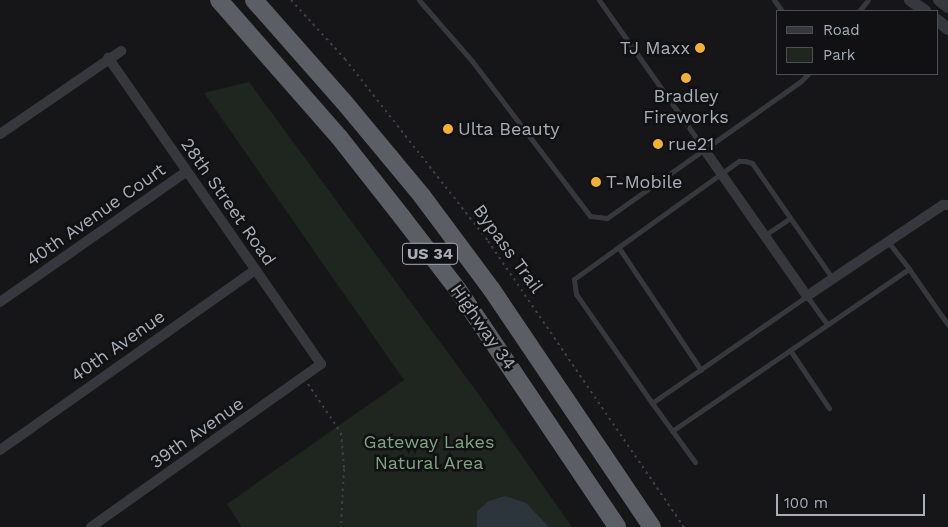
<!DOCTYPE html>
<style>
body{margin:0}
#map{position:relative;width:948px;height:527px;overflow:hidden;background:#161618;font-family:"Work Sans",sans-serif}
div>[style]{position:absolute}
.green>*{inset:0;background:#1e261f}
.water>*{inset:0;background:#2c353c}
.path>*{height:2px;margin-top:-1px;transform-origin:0;background:repeating-linear-gradient(90deg,#3d3f44 0 2.5px,transparent 0 6.5px)}
.service>*{height:5px;margin:-2.5px;padding:0 2.5px;transform-origin:2.5px;border-radius:2.5px;background:#37383d}
.minor>*{height:10px;margin:-5px;padding:0 5px;transform-origin:5px;border-radius:5px;background:#37383d}
.tertiary>*{height:12px;margin:-6px;padding:0 6px;transform-origin:6px;border-radius:6px;background:#37383d}
.trunk>*{height:18px;margin:-9px;padding:0 9px;transform-origin:9px;border-radius:9px;background:#5b5e65}
.dots>*{width:14px;height:14px;translate:-50% -50%;box-sizing:border-box;border:2px solid #111113;border-radius:50%}
span{translate:-50% -50%;white-space:nowrap;text-align:center;line-height:1.15;-webkit-text-stroke:5px #111113;paint-order:stroke}
.shield-label span{padding:1px 4px;background:#111113;border:1px solid;border-radius:4px;-webkit-text-stroke-width:0}
.shield-label{font-size:16px;color:#a8adb8;font-weight:700}
.poi-label{font-size:18px;color:#a8adb8}
.right{translate:-100% -50%;text-align:right}
.left{translate:0 -50%;text-align:left}
.street-label{font-size:18px;color:#a8adb8}
.park-label{font-size:18px;color:#7fa381}
.legend{position:absolute;left:776px;top:10px;width:162px;height:65px;box-sizing:border-box;background:#111113;border:1px solid #4d4f55;margin:0;padding:6px 9px;list-style:none;font-size:15px;color:#a8adb8}
.legend li{display:flex;align-items:center;gap:10px;height:25px}
.legend b{width:25px;border:1px solid #4d4f55}
.scale{position:absolute;left:776px;top:494px;width:149px;height:22px;box-sizing:border-box;border:2px solid #a8adb8;border-top:0;padding-left:6px;font-size:15px;line-height:18px;white-space:nowrap;color:#a8adb8;-webkit-text-stroke:4px #111113;paint-order:stroke}
</style>
<div id="map">
<div class="green">
<div style="clip-path:polygon(249px 82px,482px 399px,572px 527px,242px 527px,227px 504px,404px 380px,204px 93px)"></div>
</div>
<div class="water">
<div style="clip-path:polygon(505px 496px,526px 503px,549px 527px,477px 527px,477px 511px,489px 501px)"></div>
</div>
<div class="path">
<div style="left:291px;top:0;width:80px;rotate:47.5deg"></div>
<div style="left:345px;top:59px;width:231px;rotate:51.8deg"></div>
<div style="left:488px;top:241px;width:347px;rotate:55.6deg"></div>
<div style="left:308px;top:384px;width:59px;rotate:56deg"></div>
<div style="left:341px;top:433px;width:36px;rotate:85deg"></div>
<div style="left:344px;top:469px;width:58px;rotate:93deg"></div>
</div>
<div class="service">
<div style="left:419px;top:0;width:81px;rotate:49deg"></div>
<div style="left:472px;top:61px;width:195px;rotate:52.7deg"></div>
<div style="left:590px;top:216px;width:17px;rotate:7deg"></div>
<div style="left:607px;top:218px;width:237px;rotate:-35.2deg"></div>
<div style="left:801px;top:81px;width:10px;rotate:-45deg"></div>
<div style="left:599px;top:0;width:182px;rotate:54.8deg"></div>
<div style="left:774px;top:0;width:14px;rotate:54deg"></div>
<div style="left:859px;top:11px;width:14px;rotate:-51deg"></div>
<div style="left:765px;top:235px;width:30px;rotate:-34deg"></div>
<div style="left:889px;top:243px;width:33px;rotate:52deg"></div>
<div style="left:619px;top:248px;width:147px;rotate:56.1deg"></div>
<div style="left:827px;top:324px;width:34px;rotate:-126deg"></div>
<div style="left:807px;top:296px;width:188px;rotate:145.4deg"></div>
<div style="left:652px;top:403px;width:133px;rotate:-124.9deg"></div>
<div style="left:576px;top:294px;width:15px;rotate:-98deg"></div>
<div style="left:574px;top:279px;width:203px;rotate:-35.6deg"></div>
<div style="left:739px;top:161px;width:6px"></div>
<div style="left:745px;top:161px;width:7px;rotate:16deg"></div>
<div style="left:752px;top:163px;width:141px;rotate:55.1deg"></div>
<div style="left:790px;top:350px;width:70px;rotate:56.1deg"></div>
<div style="left:652px;top:403px;width:73px;rotate:53.9deg"></div>
<div style="left:672px;top:431px;width:287px;rotate:-34.4deg"></div>
<div style="left:909px;top:269px;width:68px;rotate:55.1deg"></div>
</div>
<div class="minor">
<div style="left:0;top:134px;width:147px;rotate:-34.4deg"></div>
<div style="left:704px;top:149px;width:179px;rotate:55deg"></div>
<div style="left:807px;top:296px;width:164px;rotate:-33.8deg"></div>
<div style="left:943px;top:205px;width:5px"></div>
<div style="left:0;top:302px;width:227px;rotate:-35deg"></div>
<div style="left:0;top:450px;width:312px;rotate:-35.2deg"></div>
<div style="left:91px;top:527px;width:282px;rotate:-35.3deg"></div>
<div style="left:321px;top:364px;width:373px;rotate:-124.8deg"></div>
</div>
<div class="tertiary">
<div style="left:910px;top:0;width:19px;rotate:36deg"></div>
<div style="left:939px;top:0;width:11px;rotate:38deg"></div>
<div style="left:937px;top:20px;width:14px;rotate:39deg"></div>
</div>
<div class="trunk">
<div style="left:219px;top:0;width:182px;rotate:48.8deg"></div>
<div style="left:339px;top:137px;width:102px;rotate:51.8deg"></div>
<div style="left:402px;top:217px;width:92px;rotate:52.5deg"></div>
<div style="left:458px;top:290px;width:285px;rotate:56.1deg"></div>
<div style="left:254px;top:0;width:136px;rotate:48.6deg"></div>
<div style="left:344px;top:102px;width:122px;rotate:50.3deg"></div>
<div style="left:422px;top:196px;width:117px;rotate:53.3deg"></div>
<div style="left:492px;top:290px;width:286px;rotate:56deg"></div>
</div>
<div class="dots">
<div style="left:700px;top:48px;background:#f2b134"></div>
<div style="left:686px;top:78px;background:#f2b134"></div>
<div style="left:448px;top:129px;background:#f2b134"></div>
<div style="left:658px;top:144px;background:#f2b134"></div>
<div style="left:596px;top:182px;background:#f2b134"></div>
</div>
<div class="shield-label">
<span style="left:430px;top:254px">US 34</span>
</div>
<div class="poi-label">
<span class="right" style="left:690px;top:48px">TJ Maxx</span>
<span style="left:686px;top:107px">Bradley<br>Fireworks</span>
<span class="left" style="left:458px;top:129px">Ulta Beauty</span>
<span class="left" style="left:668px;top:144px">rue21</span>
<span class="left" style="left:606px;top:182px">T-Mobile</span>
</div>
<div class="street-label">
<span style="left:228px;top:202px;rotate:55deg">28th Street Road</span>
<span style="left:96px;top:215px;rotate:-35deg">40th Avenue Court</span>
<span style="left:508px;top:249px;rotate:54deg">Bypass Trail</span>
<span style="left:483px;top:327px;rotate:55deg">Highway 34</span>
<span style="left:118px;top:346px;rotate:-35deg">40th Avenue</span>
<span style="left:197px;top:433px;rotate:-35deg">39th Avenue</span>
</div>
<div class="park-label">
<span style="left:429px;top:453px">Gateway Lakes<br>Natural Area</span>
</div>
<ul class="legend">
<li><b style="height:6px;background:#37383d"></b>Road</li>
<li><b style="height:14px;background:#1e261f"></b>Park</li>
</ul>
<div class="scale">100 m</div>
</div>
